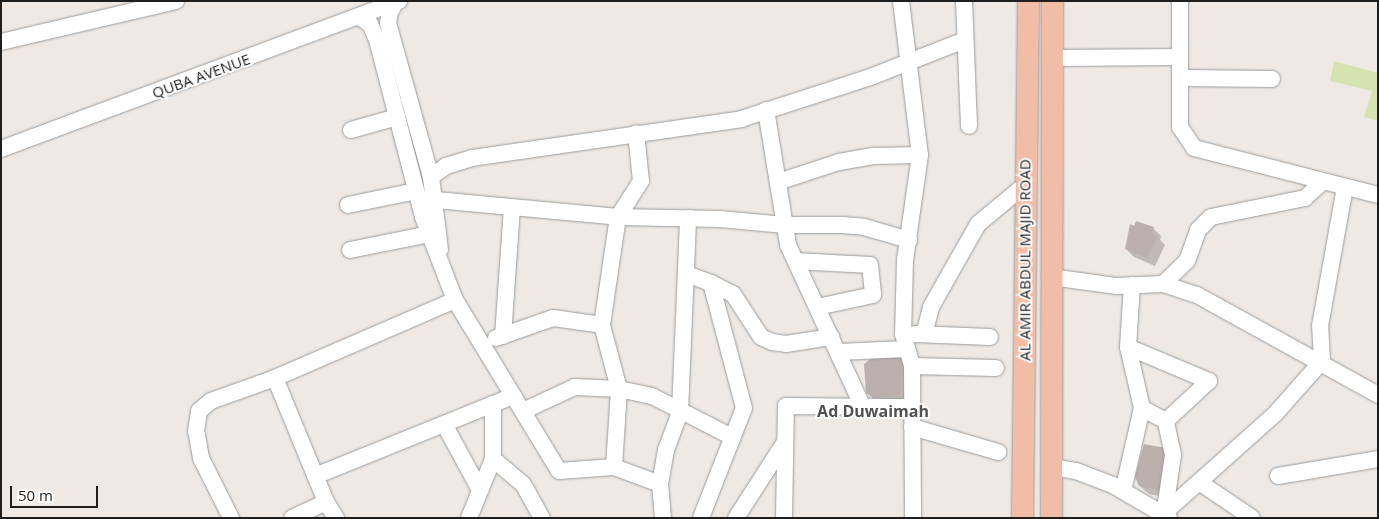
<!DOCTYPE html>
<style>
body{margin:0}
#map{position:relative;width:1379px;height:519px;overflow:hidden;background:#eee9e5;font-family:"Open Sans",sans-serif}
div>[style]{position:absolute}
.grass>*{inset:0;background:#d6e3b0}
.shadow>*{inset:0;background:#0003}
.building>*{inset:0;background:#bbb0ae}
.roads{filter:drop-shadow(0 0 1px #9b9b9b) drop-shadow(0 0 1px #9b9b9b)}
.minor>*{height:16px;margin:-8px;padding:0 8px;transform-origin:8px;border-radius:8px;background:#fff}
.major>*{height:21px;margin:-10.5px;padding:0 10.5px;transform-origin:10.5px;border-radius:10.5px;background:#f2bda6}
span{translate:-50% -50%;white-space:nowrap;text-align:center;line-height:1.15;-webkit-text-stroke:4px #fff;paint-order:stroke}
.street-label{font-size:15px;color:#1e1e1e}
.neighbourhood-label{font-size:16px;color:#515151;font-weight:700}
.frame{position:absolute;inset:0;border:2px solid #1e1e1e;pointer-events:none}
.scale{position:absolute;left:10px;top:486px;width:88px;height:22px;box-sizing:border-box;border:2px solid #1e1e1e;border-top:0;padding-left:6px;font-size:15px;line-height:18px;white-space:nowrap;color:#1e1e1e;-webkit-text-stroke:4px #fff;paint-order:stroke}
</style>
<div id="map">
<div class="grass">
<div style="clip-path:polygon(1334px 61px,1378px 73px,1378px 121px,1364px 117px,1372px 91px,1330px 81px)"></div>
</div>
<div class="shadow">
<div style="clip-path:polygon(1131px 226px,1153px 228px,1161px 236px,1160px 240px,1165px 245px,1155px 266px,1134px 257px,1126px 249px)"></div>
<div style="clip-path:polygon(901px 358px,909px 365px,908px 403px,875px 401px,867px 392px)"></div>
<div style="clip-path:polygon(1145px 446px,1171px 498px,1149px 494px,1140px 486px)"></div>
</div>
<div class="building">
<div style="clip-path:polygon(1136px 221px,1154px 227px,1152px 233px,1158px 236px,1147px 258px,1125px 249px,1130px 224px,1134px 226px)"></div>
<div style="clip-path:polygon(902px 356px,901px 395px,874px 398px,866px 393px,864px 364px,873px 357px)"></div>
<div style="clip-path:polygon(1144px 444px,1171px 449px,1163px 491px,1139px 486px,1135px 477px)"></div>
</div>
<div class="roads">
<div class="minor">
<div style="left:901px;top:1px;width:155px;rotate:83deg"></div>
<div style="left:920px;top:155px;width:106px;rotate:98.1deg"></div>
<div style="left:905px;top:260px;width:74px;rotate:91.5deg"></div>
<div style="left:903px;top:334px;width:33px;rotate:74deg"></div>
<div style="left:912px;top:366px;width:152px;rotate:89.6deg"></div>
<div style="left:964px;top:1px;width:125px;rotate:87.7deg"></div>
<div style="left:1180px;top:1px;width:126px;rotate:90deg"></div>
<div style="left:1180px;top:127px;width:25px;rotate:56deg"></div>
<div style="left:1194px;top:148px;width:190px;rotate:14.3deg"></div>
<div style="left:396px;top:2px;width:12px;rotate:121deg"></div>
<div style="left:390px;top:12px;width:11px;rotate:100deg"></div>
<div style="left:388px;top:23px;width:160px;rotate:74.4deg"></div>
<div style="left:431px;top:177px;width:73px;rotate:82.9deg"></div>
<div style="left:359px;top:17px;width:13px;rotate:32deg"></div>
<div style="left:370px;top:24px;width:17px;rotate:66deg"></div>
<div style="left:377px;top:40px;width:183px;rotate:75.4deg"></div>
<div style="left:423px;top:217px;width:89px;rotate:68.9deg"></div>
<div style="left:455px;top:300px;width:200px;rotate:58.7deg"></div>
<div style="left:559px;top:471px;width:55px;rotate:-4.2deg"></div>
<div style="left:614px;top:467px;width:49px;rotate:20.3deg"></div>
<div style="left:1px;top:42px;width:180px;rotate:-13.2deg"></div>
<div style="left:1052px;top:58px;width:128px;rotate:-0.4deg"></div>
<div style="left:1180px;top:78px;width:92px;rotate:0.6deg"></div>
<div style="left:766px;top:110px;width:137px;rotate:80.7deg"></div>
<div style="left:788px;top:245px;width:179px;rotate:65.2deg"></div>
<div style="left:351px;top:130px;width:48px;rotate:-15.8deg"></div>
<div style="left:1px;top:149px;width:425px;rotate:-20.4deg"></div>
<div style="left:431px;top:177px;width:19px;rotate:-36deg"></div>
<div style="left:446px;top:166px;width:27px;rotate:-17deg"></div>
<div style="left:472px;top:158px;width:272px;rotate:-8.2deg"></div>
<div style="left:741px;top:119px;width:139px;rotate:-18deg"></div>
<div style="left:873px;top:76px;width:99px;rotate:-21.4deg"></div>
<div style="left:778px;top:182px;width:64px;rotate:-18.2deg"></div>
<div style="left:839px;top:162px;width:36px;rotate:-10deg"></div>
<div style="left:874px;top:156px;width:46px;rotate:-1.2deg"></div>
<div style="left:436px;top:200px;width:183px;rotate:5.3deg"></div>
<div style="left:618px;top:217px;width:102px;rotate:1.1deg"></div>
<div style="left:720px;top:219px;width:65px;rotate:5.3deg"></div>
<div style="left:785px;top:225px;width:58px"></div>
<div style="left:843px;top:225px;width:21px;rotate:5deg"></div>
<div style="left:864px;top:227px;width:47px;rotate:16.1deg"></div>
<div style="left:348px;top:205px;width:69px;rotate:-11.6deg"></div>
<div style="left:350px;top:250px;width:82px;rotate:-11.3deg"></div>
<div style="left:796px;top:261px;width:74px;rotate:3.1deg"></div>
<div style="left:870px;top:265px;width:30px;rotate:84deg"></div>
<div style="left:873px;top:295px;width:57px;rotate:167.9deg"></div>
<div style="left:687px;top:274px;width:26px;rotate:21deg"></div>
<div style="left:711px;top:283px;width:129px;rotate:75.2deg"></div>
<div style="left:744px;top:408px;width:118px;rotate:111.4deg"></div>
<div style="left:1051px;top:277px;width:67px;rotate:7.8deg"></div>
<div style="left:1117px;top:286px;width:46px;rotate:-2.5deg"></div>
<div style="left:1163px;top:284px;width:36px;rotate:18deg"></div>
<div style="left:1197px;top:295px;width:207px;rotate:28.9deg"></div>
<div style="left:711px;top:283px;width:25px;rotate:27deg"></div>
<div style="left:733px;top:294px;width:51px;rotate:56.9deg"></div>
<div style="left:761px;top:337px;width:12px;rotate:24deg"></div>
<div style="left:772px;top:342px;width:14px;rotate:8deg"></div>
<div style="left:786px;top:344px;width:46px;rotate:-8.8deg"></div>
<div style="left:1163px;top:284px;width:33px;rotate:-44deg"></div>
<div style="left:1187px;top:261px;width:33px;rotate:-70deg"></div>
<div style="left:1198px;top:230px;width:18px;rotate:-45deg"></div>
<div style="left:1211px;top:217px;width:96px;rotate:-11.4deg"></div>
<div style="left:1305px;top:198px;width:23px;rotate:-43deg"></div>
<div style="left:915px;top:334px;width:75px;rotate:2.3deg"></div>
<div style="left:924px;top:334px;width:28px;rotate:-75deg"></div>
<div style="left:931px;top:307px;width:95px;rotate:-60.5deg"></div>
<div style="left:978px;top:224px;width:62px;rotate:-39.8deg"></div>
<div style="left:503px;top:336px;width:129px;rotate:-86deg"></div>
<div style="left:496px;top:338px;width:60px;rotate:-19.3deg"></div>
<div style="left:553px;top:318px;width:49px;rotate:8.1deg"></div>
<div style="left:1128px;top:347px;width:88px;rotate:22.8deg"></div>
<div style="left:1209px;top:381px;width:59px;rotate:137.1deg"></div>
<div style="left:1166px;top:421px;width:27px;rotate:-152deg"></div>
<div style="left:838px;top:352px;width:69px;rotate:-2.5deg"></div>
<div style="left:912px;top:366px;width:84px;rotate:1.4deg"></div>
<div style="left:275px;top:378px;width:134px;rotate:67.6deg"></div>
<div style="left:326px;top:502px;width:19px;rotate:58deg"></div>
<div style="left:523px;top:411px;width:57px;rotate:-24.8deg"></div>
<div style="left:575px;top:387px;width:44px;rotate:2.6deg"></div>
<div style="left:619px;top:389px;width:34px;rotate:12deg"></div>
<div style="left:652px;top:396px;width:90px;rotate:27.1deg"></div>
<div style="left:444px;top:424px;width:75px;rotate:61.4deg"></div>
<div style="left:912px;top:427px;width:90px;rotate:16.2deg"></div>
<div style="left:493px;top:459px;width:39px;rotate:40deg"></div>
<div style="left:523px;top:484px;width:39px;rotate:61deg"></div>
<div style="left:614px;top:467px;width:78px;rotate:-86.3deg"></div>
<div style="left:619px;top:389px;width:66px;rotate:-104.9deg"></div>
<div style="left:602px;top:325px;width:109px;rotate:-81.6deg"></div>
<div style="left:618px;top:217px;width:43px;rotate:-57.4deg"></div>
<div style="left:641px;top:181px;width:48px;rotate:-95.9deg"></div>
<div style="left:1051px;top:467px;width:25px;rotate:9deg"></div>
<div style="left:1076px;top:471px;width:40px;rotate:21deg"></div>
<div style="left:1113px;top:485px;width:65px;rotate:30.5deg"></div>
<div style="left:315px;top:476px;width:214px;rotate:-22deg"></div>
<div style="left:1278px;top:476px;width:101px;rotate:-9.6deg"></div>
<div style="left:1199px;top:482px;width:64px;rotate:34.2deg"></div>
<div style="left:1123px;top:491px;width:85px;rotate:-77.1deg"></div>
<div style="left:1142px;top:408px;width:63px;rotate:-102.9deg"></div>
<div style="left:1128px;top:347px;width:62px;rotate:-86.3deg"></div>
<div style="left:1164px;top:513px;width:149px;rotate:-41.7deg"></div>
<div style="left:1275px;top:414px;width:71px;rotate:-48.4deg"></div>
<div style="left:1322px;top:361px;width:35px;rotate:-93deg"></div>
<div style="left:1320px;top:326px;width:141px;rotate:-79.8deg"></div>
<div style="left:1164px;top:516px;width:62px;rotate:-81.6deg"></div>
<div style="left:1173px;top:455px;width:35px;rotate:-102deg"></div>
<div style="left:231px;top:518px;width:67px;rotate:-116.6deg"></div>
<div style="left:201px;top:458px;width:27px;rotate:-100deg"></div>
<div style="left:196px;top:431px;width:20px;rotate:-81deg"></div>
<div style="left:199px;top:411px;width:16px;rotate:-40deg"></div>
<div style="left:211px;top:401px;width:68px;rotate:-19.8deg"></div>
<div style="left:275px;top:378px;width:196px;rotate:-23.4deg"></div>
<div style="left:292px;top:518px;width:38px;rotate:-25deg"></div>
<div style="left:469px;top:518px;width:64px;rotate:-67.9deg"></div>
<div style="left:493px;top:459px;width:55px;rotate:-90deg"></div>
<div style="left:663px;top:518px;width:34px;rotate:-95deg"></div>
<div style="left:660px;top:484px;width:35px;rotate:-80deg"></div>
<div style="left:666px;top:450px;width:40px;rotate:-69.8deg"></div>
<div style="left:680px;top:412px;width:194px;rotate:-87.6deg"></div>
<div style="left:736px;top:518px;width:90px;rotate:-57.2deg"></div>
<div style="left:784px;top:518px;width:112px;rotate:-89deg"></div>
<div style="left:786px;top:406px;width:126px;rotate:0.5deg"></div>
</div>
<div class="major">
<div style="left:1022px;top:518px;width:517px;rotate:-89.34deg"></div>
<div style="left:1051px;top:518px;width:517px;rotate:-89.89deg"></div>
</div>
</div>
<div class="street-label">
<span style="left:201px;top:76px;rotate:-20deg">QUBA AVENUE</span>
<span style="left:1025px;top:260px;rotate:-90deg">AL AMIR ABDUL MAJID ROAD</span>
</div>
<div class="neighbourhood-label">
<span style="left:873px;top:411px">Ad Duwaimah</span>
</div>
<div class="frame"></div>
<div class="scale">50 m</div>
</div>
